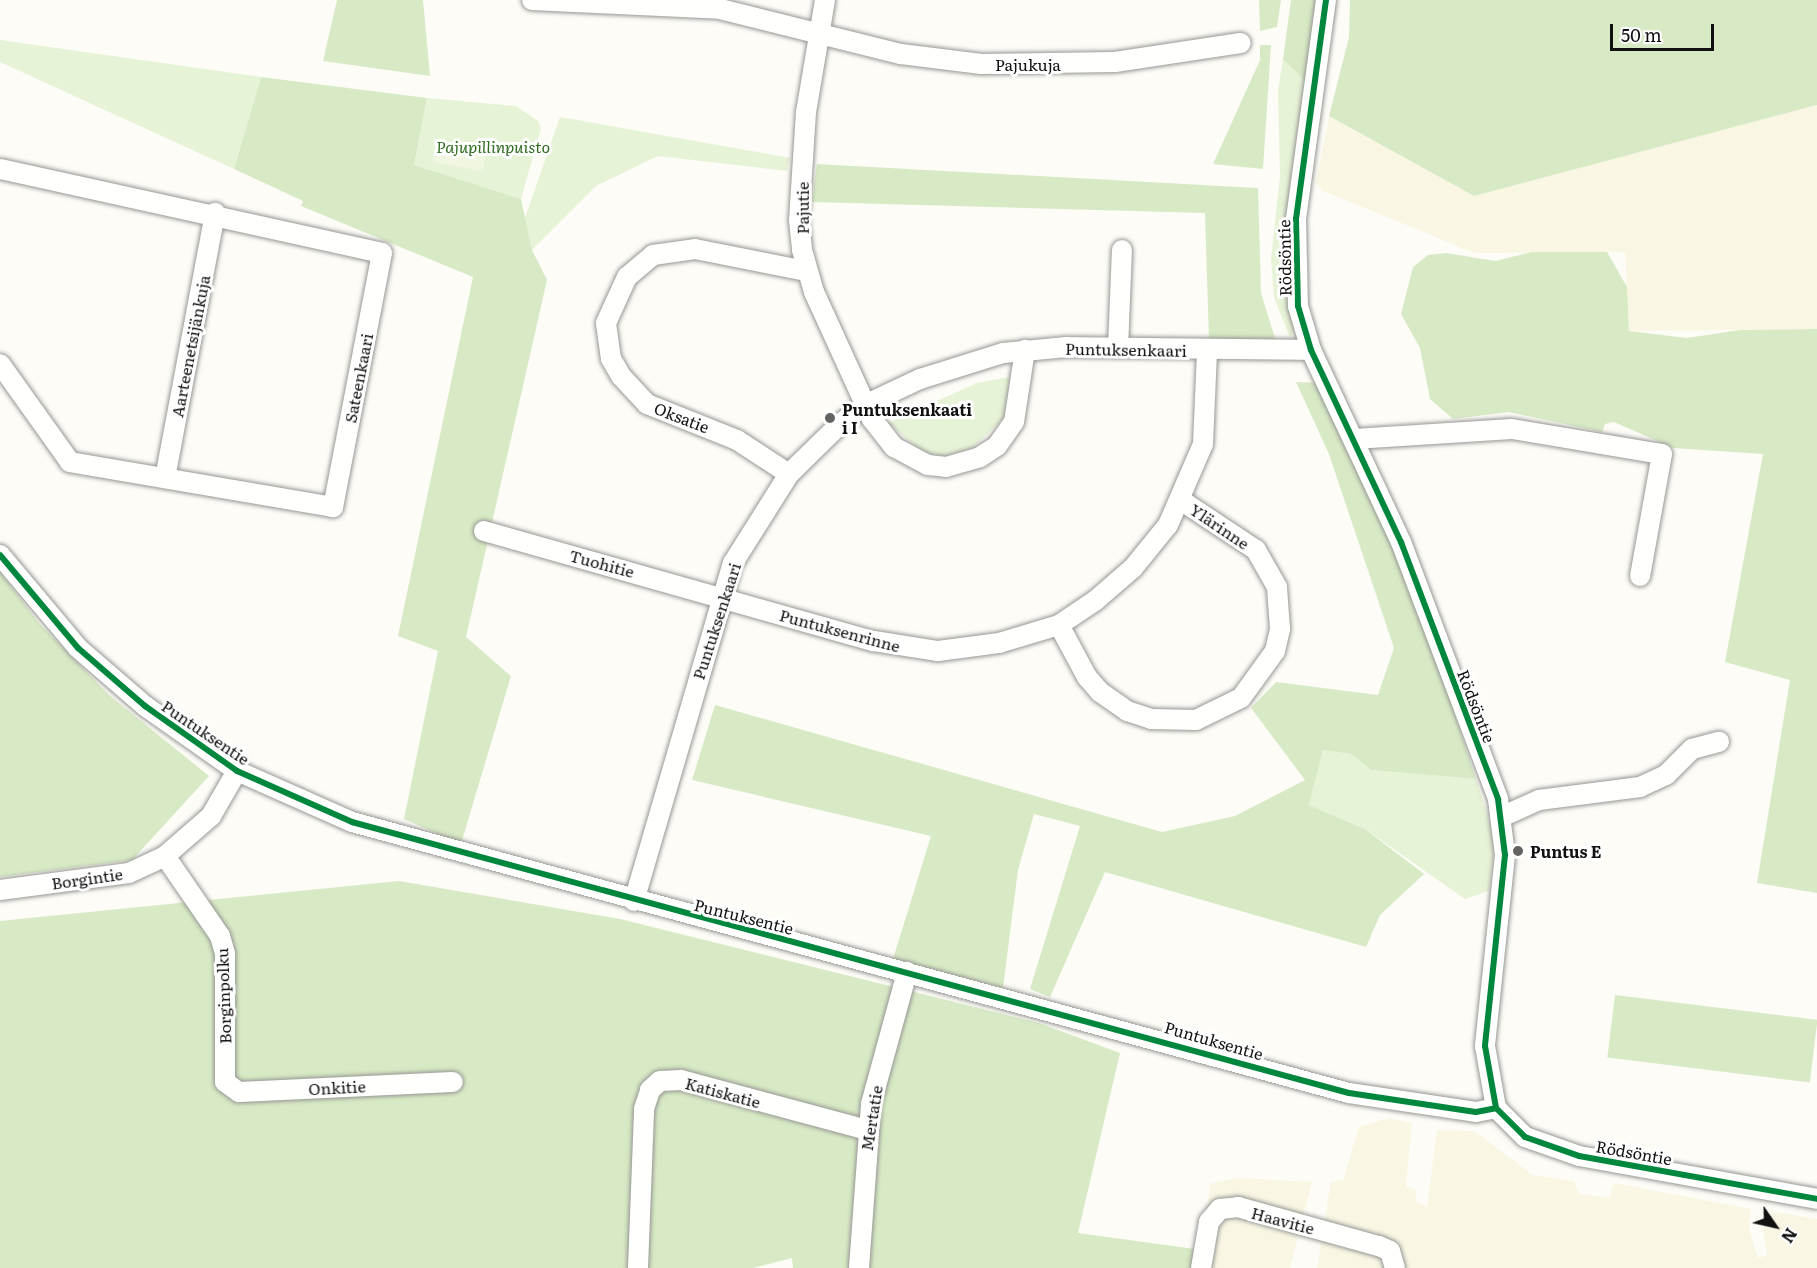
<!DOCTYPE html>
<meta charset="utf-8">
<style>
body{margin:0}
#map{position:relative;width:1817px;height:1268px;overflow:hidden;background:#fdfcf7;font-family:Literata,serif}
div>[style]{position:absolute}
.farmland>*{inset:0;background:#f9f7e4}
.green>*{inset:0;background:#e7f3d7}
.forest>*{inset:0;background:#d8eac5;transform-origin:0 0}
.pitch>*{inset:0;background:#f0f6e1;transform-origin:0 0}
.roads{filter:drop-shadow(0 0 2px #979795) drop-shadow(0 0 2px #979795)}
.minor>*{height:20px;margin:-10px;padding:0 10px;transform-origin:10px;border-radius:10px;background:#fffffe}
.cycleway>*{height:6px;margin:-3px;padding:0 3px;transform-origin:3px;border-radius:3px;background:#00873e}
.dots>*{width:16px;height:16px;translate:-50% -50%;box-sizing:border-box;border:3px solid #fff;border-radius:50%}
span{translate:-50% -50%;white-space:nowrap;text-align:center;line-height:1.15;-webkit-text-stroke:6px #fff;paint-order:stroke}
.street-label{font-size:16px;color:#111}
.park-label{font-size:16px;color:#2f6b1f;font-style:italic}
.poi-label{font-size:16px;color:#111;font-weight:700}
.left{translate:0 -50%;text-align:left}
.north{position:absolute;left:1745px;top:1196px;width:60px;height:60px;-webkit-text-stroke:4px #fff;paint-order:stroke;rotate:124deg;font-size:16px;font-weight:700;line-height:24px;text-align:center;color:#111}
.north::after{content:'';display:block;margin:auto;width:21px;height:27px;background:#111;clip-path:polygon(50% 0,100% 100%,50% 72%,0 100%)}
.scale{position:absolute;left:1610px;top:24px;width:104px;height:27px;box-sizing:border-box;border:3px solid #111;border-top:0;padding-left:8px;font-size:18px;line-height:21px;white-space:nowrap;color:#111;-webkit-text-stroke:4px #fff;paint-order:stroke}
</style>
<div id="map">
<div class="farmland">
<div style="clip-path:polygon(1817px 105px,1817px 329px,1629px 331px,1625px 252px,1475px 253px,1323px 191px,1316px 183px,1329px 116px,1474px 196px)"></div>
<div style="clip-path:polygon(1388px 1118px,1412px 1123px,1406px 1186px,1416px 1190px,1416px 1201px,1427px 1207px,1437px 1130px,1474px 1131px,1533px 1175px,1574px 1181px,1579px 1194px,1609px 1198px,1614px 1183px,1751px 1209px,1749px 1229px,1758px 1258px,1767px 1255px,1763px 1229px,1771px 1211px,1817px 1219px,1817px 1268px,1317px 1268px,1331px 1181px,1343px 1180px,1359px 1127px)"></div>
<div style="clip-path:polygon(1237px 1178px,1312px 1182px,1290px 1268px,1199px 1268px,1210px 1184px)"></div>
</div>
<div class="green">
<div style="clip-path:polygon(0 40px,261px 77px,234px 169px,0 62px)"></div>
<div style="clip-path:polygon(1283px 59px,1308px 84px,1292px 178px,1287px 258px,1296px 329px,1290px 338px,1274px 297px,1271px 259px,1280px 176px,1278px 91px)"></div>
<div style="clip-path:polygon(427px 98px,516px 106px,538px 121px,541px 129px,521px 199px,414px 165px)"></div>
<div style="clip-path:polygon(560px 117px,790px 158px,787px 171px,658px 156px,596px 186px,532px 250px,525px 218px)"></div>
<div style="clip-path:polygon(1015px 376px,1004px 418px,972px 448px,946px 456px,924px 453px,888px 423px,977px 383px)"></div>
<div style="clip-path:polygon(1323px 750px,1351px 754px,1371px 770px,1476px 779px,1495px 839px,1489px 891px,1465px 899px,1365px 829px,1309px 805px)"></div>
</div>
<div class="forest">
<div style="clip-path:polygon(337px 0,423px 0,430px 76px,323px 61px)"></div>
<div style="clip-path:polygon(1259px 0,1281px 0,1277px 27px,1260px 31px)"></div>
<div style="clip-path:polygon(1291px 0,1317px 0,1308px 84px,1283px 59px)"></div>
<div style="clip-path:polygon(1350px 0,1817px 0,1817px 105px,1474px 196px,1329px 116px,1349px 37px)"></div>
<div style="clip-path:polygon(1260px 45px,1271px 45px,1263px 169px,1213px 164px,1260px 60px)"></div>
<div style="clip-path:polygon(261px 77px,427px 98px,414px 165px,521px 199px,532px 250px,547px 280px,466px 637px,511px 676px,461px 844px,404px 819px,438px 651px,398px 636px,473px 277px,301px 206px,303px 201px,234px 169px)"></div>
<div style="clip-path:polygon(817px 164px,1258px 188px,1261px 293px,1276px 341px,1209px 340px,1205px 213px,812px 202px)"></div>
<div style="clip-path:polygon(1532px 252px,1607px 252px,1627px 287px,1629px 331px,1687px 338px,1740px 330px,1817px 329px,1817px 893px,1757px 883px,1790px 680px,1725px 662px,1763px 454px,1673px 448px,1614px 422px,1605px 424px,1602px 432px,1509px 412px,1453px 419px,1430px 399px,1420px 348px,1401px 314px,1413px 267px,1428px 255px,1446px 253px,1495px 261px)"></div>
<div style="clip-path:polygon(1296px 382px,1319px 383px,1386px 527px,1430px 638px,1476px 779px,1371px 770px,1351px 754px,1323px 750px,1309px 805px,1365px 829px,1424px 874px,1380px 915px,1366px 947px,1105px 872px,1050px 997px,1030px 989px,1080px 826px,1034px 814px,1018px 870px,1003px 988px,893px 959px,931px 836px,692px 780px,715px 705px,1162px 832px,1235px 816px,1305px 780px,1251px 708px,1276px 682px,1378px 695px,1394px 648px,1329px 454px)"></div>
<div style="clip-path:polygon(0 572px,39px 623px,109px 695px,209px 776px,132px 860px,0 877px)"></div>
<div style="clip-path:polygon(399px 881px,620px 919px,1039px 1023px,1120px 1053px,1078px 1233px,1202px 1250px,1199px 1268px,793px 1268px,792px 1258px,753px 1268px,0 1268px,0 921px)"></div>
<div style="left:1615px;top:995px;width:204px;height:63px;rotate:7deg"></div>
</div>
<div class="pitch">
<div style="left:437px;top:139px;width:51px;height:23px;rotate:11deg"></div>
</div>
<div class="roads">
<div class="minor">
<div style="left:532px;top:0;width:188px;rotate:2.7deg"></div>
<div style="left:720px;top:9px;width:187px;rotate:14deg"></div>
<div style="left:901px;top:54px;width:81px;rotate:7.1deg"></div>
<div style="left:981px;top:64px;width:134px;rotate:-0.9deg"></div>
<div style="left:1115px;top:62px;width:127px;rotate:-8.6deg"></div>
<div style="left:825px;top:0;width:114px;rotate:99.6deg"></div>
<div style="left:806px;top:112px;width:108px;rotate:93.7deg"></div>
<div style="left:799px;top:220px;width:30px;rotate:84deg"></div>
<div style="left:802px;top:250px;width:44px;rotate:74.1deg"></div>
<div style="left:814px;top:292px;width:140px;rotate:65.5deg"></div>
<div style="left:872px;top:419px;width:36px;rotate:52deg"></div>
<div style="left:894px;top:447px;width:38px;rotate:28deg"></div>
<div style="left:928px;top:465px;width:18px;rotate:6deg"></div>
<div style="left:946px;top:467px;width:35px;rotate:-16deg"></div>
<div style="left:980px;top:457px;width:20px;rotate:-33deg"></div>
<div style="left:997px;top:446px;width:29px;rotate:-55deg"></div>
<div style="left:1014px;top:422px;width:73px;rotate:-81.3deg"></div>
<div style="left:1326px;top:0;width:221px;rotate:97.8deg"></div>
<div style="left:1296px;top:219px;width:87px;rotate:88.7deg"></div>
<div style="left:1298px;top:306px;width:46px;rotate:73.5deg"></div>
<div style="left:1311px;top:350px;width:212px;rotate:64.9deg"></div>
<div style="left:1401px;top:542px;width:275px;rotate:69.3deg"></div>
<div style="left:1498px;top:799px;width:56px;rotate:82.9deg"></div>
<div style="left:1505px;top:855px;width:192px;rotate:96deg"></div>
<div style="left:1485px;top:1046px;width:63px;rotate:79.9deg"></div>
<div style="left:1496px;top:1108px;width:41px;rotate:45deg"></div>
<div style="left:1525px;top:1137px;width:57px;rotate:19.4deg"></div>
<div style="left:1579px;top:1156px;width:242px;rotate:10.2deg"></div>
<div style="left:0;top:169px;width:391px;rotate:12.4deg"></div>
<div style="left:382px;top:253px;width:259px;rotate:100.9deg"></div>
<div style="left:333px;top:507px;width:267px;rotate:-170.3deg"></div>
<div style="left:70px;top:462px;width:120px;rotate:-125.5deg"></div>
<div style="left:1118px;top:348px;width:98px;rotate:-87.7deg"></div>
<div style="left:1354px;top:439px;width:158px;rotate:-3.6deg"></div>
<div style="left:1512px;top:429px;width:152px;rotate:9.5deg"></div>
<div style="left:1662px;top:454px;width:124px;rotate:100.2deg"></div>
<div style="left:789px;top:474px;width:62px;rotate:-146.8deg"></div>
<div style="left:737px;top:440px;width:97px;rotate:-158.2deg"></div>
<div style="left:647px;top:404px;width:38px;rotate:-133deg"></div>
<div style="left:621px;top:376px;width:20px;rotate:-120deg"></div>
<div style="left:611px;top:359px;width:36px;rotate:-98deg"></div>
<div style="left:606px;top:323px;width:51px;rotate:-65.5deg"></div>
<div style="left:627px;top:277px;width:34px;rotate:-40deg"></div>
<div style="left:653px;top:255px;width:42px;rotate:-8.1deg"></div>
<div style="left:695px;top:249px;width:113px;rotate:11.2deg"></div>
<div style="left:165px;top:478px;width:270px;rotate:-79.3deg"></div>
<div style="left:484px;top:531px;width:405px;rotate:15.8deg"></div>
<div style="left:874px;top:641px;width:65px;rotate:8.9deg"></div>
<div style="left:938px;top:651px;width:62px;rotate:-7.5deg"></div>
<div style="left:999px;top:643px;width:63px;rotate:-16.7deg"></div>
<div style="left:1059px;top:625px;width:45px;rotate:-34deg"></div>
<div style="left:1096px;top:600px;width:49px;rotate:-40.9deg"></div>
<div style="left:1133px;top:568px;width:55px;rotate:-50.9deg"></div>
<div style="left:1168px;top:525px;width:88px;rotate:-66.6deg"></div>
<div style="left:1203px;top:444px;width:93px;rotate:-87.5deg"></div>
<div style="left:0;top:555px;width:121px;rotate:50deg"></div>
<div style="left:78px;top:648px;width:89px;rotate:40.9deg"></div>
<div style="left:145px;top:706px;width:113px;rotate:35.2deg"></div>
<div style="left:237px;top:771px;width:126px;rotate:23.9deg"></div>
<div style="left:352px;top:822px;width:1033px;rotate:15.21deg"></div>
<div style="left:1349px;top:1093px;width:128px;rotate:8.5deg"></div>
<div style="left:1476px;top:1112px;width:20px;rotate:-11deg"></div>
<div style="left:1059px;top:625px;width:59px;rotate:61.7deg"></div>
<div style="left:1087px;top:677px;width:20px;rotate:49deg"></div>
<div style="left:1100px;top:692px;width:33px;rotate:35deg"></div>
<div style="left:1127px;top:711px;width:25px;rotate:18deg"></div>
<div style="left:1151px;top:719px;width:45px;rotate:1.3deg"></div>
<div style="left:1196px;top:720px;width:50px;rotate:-26.1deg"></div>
<div style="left:1241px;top:698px;width:58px;rotate:-54.1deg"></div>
<div style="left:1275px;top:651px;width:23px;rotate:-77deg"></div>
<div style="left:1280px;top:629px;width:42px;rotate:-94.1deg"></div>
<div style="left:1277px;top:587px;width:43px;rotate:-119.6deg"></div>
<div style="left:1256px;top:550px;width:89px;rotate:-146.5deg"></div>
<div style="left:1501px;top:817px;width:42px;rotate:-24.1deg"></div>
<div style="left:1539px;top:800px;width:102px;rotate:-7.3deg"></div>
<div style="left:1640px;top:787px;width:29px;rotate:-25deg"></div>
<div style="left:1666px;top:775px;width:37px;rotate:-45deg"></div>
<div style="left:1692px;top:749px;width:28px;rotate:-15deg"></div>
<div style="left:165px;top:856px;width:97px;rotate:55.5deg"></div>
<div style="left:220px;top:936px;width:19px;rotate:74deg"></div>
<div style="left:225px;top:954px;width:128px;rotate:90deg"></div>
<div style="left:225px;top:1082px;width:17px;rotate:36deg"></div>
<div style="left:239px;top:1092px;width:214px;rotate:-2.7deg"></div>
<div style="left:0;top:890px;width:130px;rotate:-7.5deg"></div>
<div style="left:129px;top:873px;width:40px;rotate:-25deg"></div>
<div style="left:165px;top:856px;width:61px;rotate:-41deg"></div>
<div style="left:211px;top:816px;width:52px;rotate:-60deg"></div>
<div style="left:634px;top:901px;width:352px;rotate:-73.7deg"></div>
<div style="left:733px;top:563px;width:105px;rotate:-57.8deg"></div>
<div style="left:789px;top:474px;width:71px;rotate:-44.4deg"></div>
<div style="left:840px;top:424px;width:34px;rotate:-37deg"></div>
<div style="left:867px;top:404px;width:59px;rotate:-25.3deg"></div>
<div style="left:920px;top:379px;width:87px;rotate:-17.4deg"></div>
<div style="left:1003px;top:353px;width:64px;rotate:-5.4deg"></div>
<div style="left:1067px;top:347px;width:244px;rotate:0.7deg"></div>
<div style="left:638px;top:1268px;width:159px;rotate:-87.8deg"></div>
<div style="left:644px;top:1109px;width:20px;rotate:-72deg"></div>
<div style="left:650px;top:1090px;width:13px;rotate:-42deg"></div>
<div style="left:660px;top:1081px;width:21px;rotate:-3deg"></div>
<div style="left:681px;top:1080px;width:194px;rotate:15deg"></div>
<div style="left:859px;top:1268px;width:164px;rotate:-85.8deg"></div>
<div style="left:871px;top:1104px;width:137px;rotate:-74.7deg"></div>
<div style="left:1201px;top:1268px;width:47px;rotate:-80.1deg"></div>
<div style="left:1209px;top:1222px;width:17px;rotate:-50deg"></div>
<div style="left:1220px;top:1209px;width:18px;rotate:-6deg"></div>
<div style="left:1238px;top:1207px;width:146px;rotate:15.5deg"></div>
<div style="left:1379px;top:1246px;width:12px;rotate:24deg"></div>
<div style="left:1390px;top:1251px;width:18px;rotate:74deg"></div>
</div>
</div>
<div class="cycleway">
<div style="left:1326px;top:0;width:221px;rotate:97.8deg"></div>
<div style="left:1296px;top:219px;width:87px;rotate:88.7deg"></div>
<div style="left:1298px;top:306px;width:46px;rotate:73.5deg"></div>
<div style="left:1311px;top:350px;width:212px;rotate:64.9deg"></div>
<div style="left:1401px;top:542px;width:275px;rotate:69.3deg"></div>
<div style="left:1498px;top:799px;width:56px;rotate:82.9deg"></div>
<div style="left:1505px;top:855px;width:192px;rotate:96deg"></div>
<div style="left:1485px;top:1046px;width:63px;rotate:79.9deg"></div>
<div style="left:1496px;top:1108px;width:41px;rotate:45deg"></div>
<div style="left:1525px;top:1137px;width:57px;rotate:19.4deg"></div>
<div style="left:1579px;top:1156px;width:242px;rotate:10.2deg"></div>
<div style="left:0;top:555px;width:121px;rotate:50deg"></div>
<div style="left:78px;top:648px;width:89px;rotate:40.9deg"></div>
<div style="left:145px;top:706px;width:113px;rotate:35.2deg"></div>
<div style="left:237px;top:771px;width:126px;rotate:23.9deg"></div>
<div style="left:352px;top:822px;width:1033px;rotate:15.21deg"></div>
<div style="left:1349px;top:1093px;width:128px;rotate:8.5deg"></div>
<div style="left:1476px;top:1112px;width:20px;rotate:-11deg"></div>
</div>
<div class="dots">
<div style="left:830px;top:418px;background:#646362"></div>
<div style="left:1518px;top:851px;background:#646362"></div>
</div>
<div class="street-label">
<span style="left:1028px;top:64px">Pajukuja</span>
<span style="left:802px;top:208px;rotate:-90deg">Pajutie</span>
<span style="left:1284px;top:258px;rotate:-91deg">Rödsöntie</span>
<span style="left:190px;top:346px;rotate:-79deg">Aarteenetsijänkuja</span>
<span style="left:1126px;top:349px;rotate:1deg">Puntuksenkaari</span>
<span style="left:358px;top:378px;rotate:-79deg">Sateenkaari</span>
<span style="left:682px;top:417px;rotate:21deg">Oksatie</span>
<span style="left:1220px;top:526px;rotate:34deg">Ylärinne</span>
<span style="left:602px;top:563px;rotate:15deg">Tuohitie</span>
<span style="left:716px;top:621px;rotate:-72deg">Puntuksenkaari</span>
<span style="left:840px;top:630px;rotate:15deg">Puntuksenrinne</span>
<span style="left:1477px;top:706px;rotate:69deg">Rödsöntie</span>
<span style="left:206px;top:732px;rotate:34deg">Puntuksentie</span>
<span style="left:87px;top:878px;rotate:-8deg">Borgintie</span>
<span style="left:744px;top:916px;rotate:14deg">Puntuksentie</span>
<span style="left:223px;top:996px;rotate:-92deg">Borginpolku</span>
<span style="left:1214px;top:1040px;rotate:16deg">Puntuksentie</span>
<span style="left:337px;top:1087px;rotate:-3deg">Onkitie</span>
<span style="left:723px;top:1092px;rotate:15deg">Katiskatie</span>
<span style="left:871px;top:1118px;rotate:-81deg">Mertatie</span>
<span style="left:1634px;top:1152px;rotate:10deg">Rödsöntie</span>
<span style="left:1283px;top:1220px;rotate:15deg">Haavitie</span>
</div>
<div class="park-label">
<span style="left:493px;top:146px">Pajupillinpuisto</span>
</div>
<div class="poi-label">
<span class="left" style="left:842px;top:418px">Puntuksenkaati<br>i I</span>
<span class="left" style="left:1530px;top:851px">Puntus E</span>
</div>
<div class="north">N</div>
<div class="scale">50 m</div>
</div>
